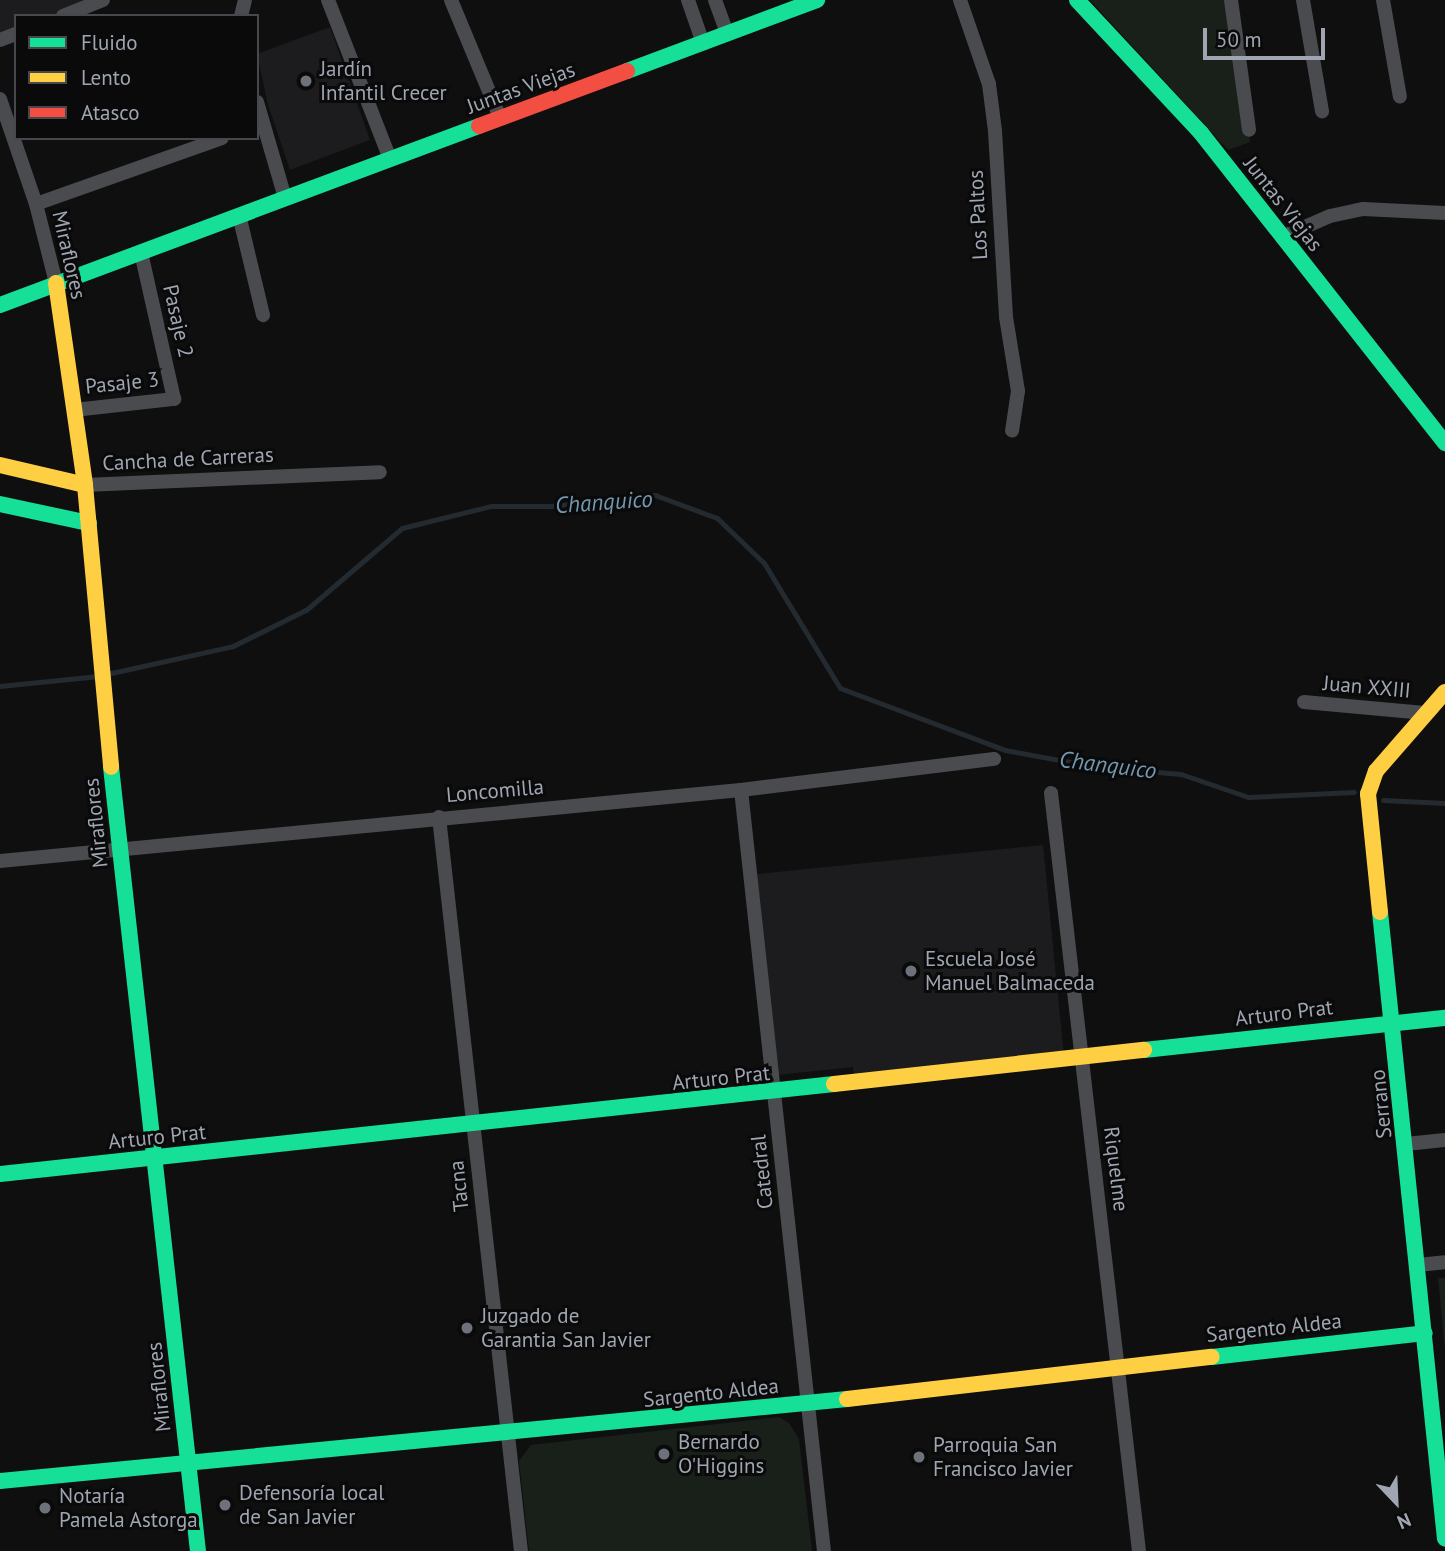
<!DOCTYPE html>
<meta charset="utf-8">
<style>
body{margin:0}
#map{position:relative;width:1445px;height:1551px;overflow:hidden;background:#0f0f10;font-family:"PT Sans",sans-serif}
div>[style]{position:absolute}
.built>*{inset:0;background:#1c1c1e}
.green>*{inset:0;background:#19201a}
.stream>*{height:5px;margin:-2.5px;padding:0 2.5px;transform-origin:2.5px;border-radius:2.5px;background:#232b31}
.street>*{height:14px;margin:-7px;padding:0 7px;transform-origin:7px;border-radius:7px;background:#4a4b4f}
.fast>*{height:16px;margin:-8px;padding:0 8px;transform-origin:8px;border-radius:8px;background:#16e098}
.slow>*{height:16px;margin:-8px;padding:0 8px;transform-origin:8px;border-radius:8px;background:#ffcf43}
.jam>*{height:16px;margin:-8px;padding:0 8px;transform-origin:8px;border-radius:8px;background:#f24e42}
.dots>*{width:19px;height:19px;translate:-50% -50%;box-sizing:border-box;border:4px solid #0a0a0b;border-radius:50%}
span{translate:-50% -50%;white-space:nowrap;text-align:center;line-height:1.15;-webkit-text-stroke:6px #0a0a0b;paint-order:stroke}
.poi-label{font-size:21px;color:#9fa6b2}
.left{translate:0 -50%;text-align:left}
.street-label{font-size:21px;color:#9fa6b2}
.water-label{font-size:23px;color:#7398b0;font-style:italic}
.legend{position:absolute;left:14px;top:14px;width:245px;height:126px;box-sizing:border-box;background:#0a0a0b;border:2px solid #46484e;margin:0;padding:9px 12px;list-style:none;font-size:21px;color:#9fa6b2}
.legend li{display:flex;align-items:center;gap:14px;height:35px}
.legend b{width:35px;border:2px solid #46484e}
.north{position:absolute;left:1361px;top:1467px;width:70px;height:70px;-webkit-text-stroke:5px #0a0a0b;paint-order:stroke;rotate:157deg;font-size:19px;font-weight:700;line-height:28px;text-align:center;color:#9fa6b2}
.north::after{content:'';display:block;margin:auto;width:24px;height:32px;background:#9fa6b2;clip-path:polygon(50% 0,100% 100%,50% 72%,0 100%)}
.scale{position:absolute;left:1203px;top:28px;width:122px;height:32px;box-sizing:border-box;border:4px solid #9fa6b2;border-top:0;padding-left:9px;font-size:21px;line-height:24px;white-space:nowrap;color:#9fa6b2;-webkit-text-stroke:5px #0a0a0b;paint-order:stroke}
</style>
<div id="map">
<div class="built">
<div style="clip-path:polygon(0 0,101px 0,60px 16px,16px 16px,16px 33px,0 39px)"></div>
<div style="clip-path:polygon(330px 27px,370px 140px,290px 170px,268px 105px,257px 54px)"></div>
<div style="clip-path:polygon(1043px 845px,1064px 1056px,854px 1077px,853px 1067px,777px 1075px,757px 874px)"></div>
</div>
<div class="green">
<div style="clip-path:polygon(1090px 0,1230px 0,1250px 142px,1228px 150px)"></div>
<div style="clip-path:polygon(1438px 1278px,1445px 1278px,1445px 1350px)"></div>
<div style="clip-path:polygon(779px 1417px,789px 1423px,799px 1439px,812px 1551px,529px 1551px,519px 1461px,531px 1445px)"></div>
</div>
<div class="stream">
<div style="left:107px;top:674px;width:129px;rotate:-12.5deg"></div>
<div style="left:233px;top:646px;width:81px;rotate:-26.3deg"></div>
<div style="left:306px;top:610px;width:126px;rotate:-40.5deg"></div>
<div style="left:402px;top:528px;width:92px;rotate:-13.9deg"></div>
<div style="left:491px;top:506px;width:60px"></div>
<div style="left:551px;top:506px;width:105px;rotate:-6deg"></div>
<div style="left:655px;top:495px;width:66px;rotate:20.4deg"></div>
<div style="left:717px;top:518px;width:65px;rotate:43.8deg"></div>
<div style="left:764px;top:563px;width:146px;rotate:58.7deg"></div>
<div style="left:840px;top:688px;width:176px;rotate:20.6deg"></div>
<div style="left:1005px;top:750px;width:95px;rotate:10.4deg"></div>
<div style="left:1098px;top:767px;width:83px;rotate:4.8deg"></div>
<div style="left:1181px;top:774px;width:71px;rotate:18.9deg"></div>
<div style="left:1248px;top:797px;width:106px;rotate:-2.7deg"></div>
<div style="left:0;top:686px;width:99px;rotate:-5.8deg"></div>
<div style="left:1383px;top:800px;width:62px;rotate:2.8deg"></div>
</div>
<div class="street">
<div style="left:328px;top:0;width:171px;rotate:68.7deg"></div>
<div style="left:451px;top:0;width:128px;rotate:67.4deg"></div>
<div style="left:688px;top:0;width:46px;rotate:70.8deg"></div>
<div style="left:715px;top:0;width:35px;rotate:70deg"></div>
<div style="left:960px;top:0;width:89px;rotate:71deg"></div>
<div style="left:989px;top:84px;width:47px;rotate:82.7deg"></div>
<div style="left:995px;top:131px;width:186px;rotate:86.6deg"></div>
<div style="left:1006px;top:317px;width:75px;rotate:80.8deg"></div>
<div style="left:1018px;top:391px;width:40px;rotate:98.5deg"></div>
<div style="left:1231px;top:0;width:131px;rotate:82.1deg"></div>
<div style="left:1303px;top:0;width:113px;rotate:80.3deg"></div>
<div style="left:1383px;top:0;width:98px;rotate:80.1deg"></div>
<div style="left:63px;top:16px;width:43px;rotate:-21.8deg"></div>
<div style="left:241px;top:16px;width:16px;rotate:-76deg"></div>
<div style="left:0;top:40px;width:17px;rotate:-21deg"></div>
<div style="left:0;top:99px;width:111px;rotate:71.1deg"></div>
<div style="left:36px;top:204px;width:81px;rotate:75.8deg"></div>
<div style="left:257px;top:102px;width:100px;rotate:73.7deg"></div>
<div style="left:36px;top:204px;width:197px;rotate:-19.5deg"></div>
<div style="left:239px;top:215px;width:103px;rotate:76.5deg"></div>
<div style="left:1282px;top:237px;width:52px;rotate:-23.6deg"></div>
<div style="left:1330px;top:216px;width:34px;rotate:-12deg"></div>
<div style="left:1363px;top:209px;width:82px;rotate:2.8deg"></div>
<div style="left:74px;top:410px;width:101px;rotate:-6.3deg"></div>
<div style="left:174px;top:399px;width:151px;rotate:-102.7deg"></div>
<div style="left:85px;top:485px;width:295px;rotate:-2.5deg"></div>
<div style="left:1304px;top:702px;width:121px;rotate:5.2deg"></div>
<div style="left:741px;top:790px;width:766px;rotate:83.78deg"></div>
<div style="left:1051px;top:793px;width:763px;rotate:83.38deg"></div>
<div style="left:439px;top:817px;width:739px;rotate:83.63deg"></div>
<div style="left:0;top:861px;width:744px;rotate:-5.47deg"></div>
<div style="left:741px;top:790px;width:255px;rotate:-7deg"></div>
<div style="left:1406px;top:1144px;width:39px;rotate:-6deg"></div>
<div style="left:1418px;top:1265px;width:27px;rotate:-6deg"></div>
</div>
<div class="fast">
<div style="left:1077px;top:0;width:182px;rotate:47deg"></div>
<div style="left:1201px;top:133px;width:395px;rotate:51.8deg"></div>
<div style="left:627px;top:71px;width:203px;rotate:-20.5deg"></div>
<div style="left:0;top:305px;width:511px;rotate:-20.49deg"></div>
<div style="left:0;top:504px;width:91px;rotate:12.1deg"></div>
<div style="left:111px;top:767px;width:789px;rotate:83.67deg"></div>
<div style="left:1380px;top:912px;width:630px;rotate:84.08deg"></div>
<div style="left:1144px;top:1050px;width:303px;rotate:-6.1deg"></div>
<div style="left:0;top:1174px;width:839px;rotate:-6.16deg"></div>
<div style="left:1212px;top:1357px;width:214px;rotate:-6.4deg"></div>
<div style="left:0;top:1481px;width:851px;rotate:-5.53deg"></div>
</div>
<div class="slow">
<div style="left:56px;top:283px;width:204px;rotate:81.8deg"></div>
<div style="left:85px;top:485px;width:283px;rotate:84.7deg"></div>
<div style="left:0;top:465px;width:87px;rotate:13.2deg"></div>
<div style="left:1380px;top:912px;width:119px;rotate:-95.8deg"></div>
<div style="left:1368px;top:794px;width:24px;rotate:-71deg"></div>
<div style="left:1376px;top:771px;width:105px;rotate:-48.9deg"></div>
<div style="left:834px;top:1084px;width:312px;rotate:-6.3deg"></div>
<div style="left:847px;top:1399px;width:367px;rotate:-6.6deg"></div>
</div>
<div class="jam">
<div style="left:479px;top:126px;width:158px;rotate:-20.4deg"></div>
</div>
<div class="dots">
<div style="left:306px;top:81px;background:#6d7179"></div>
<div style="left:911px;top:971px;background:#6d7179"></div>
<div style="left:467px;top:1328px;background:#6d7179"></div>
<div style="left:664px;top:1454px;background:#6d7179"></div>
<div style="left:919px;top:1457px;background:#6d7179"></div>
<div style="left:225px;top:1505px;background:#6d7179"></div>
<div style="left:45px;top:1508px;background:#6d7179"></div>
</div>
<div class="poi-label">
<span class="left" style="left:320px;top:81px">Jardín<br>Infantil Crecer</span>
<span class="left" style="left:925px;top:971px">Escuela José<br>Manuel Balmaceda</span>
<span class="left" style="left:481px;top:1328px">Juzgado de<br>Garantia San Javier</span>
<span class="left" style="left:678px;top:1454px">Bernardo<br>O'Higgins</span>
<span class="left" style="left:933px;top:1457px">Parroquia San<br>Francisco Javier</span>
<span class="left" style="left:239px;top:1505px">Defensoría local<br>de San Javier</span>
<span class="left" style="left:59px;top:1508px">Notaría<br>Pamela Astorga</span>
</div>
<div class="street-label">
<span style="left:521px;top:88px;rotate:-20deg">Juntas Viejas</span>
<span style="left:1283px;top:204px;rotate:52deg">Juntas Viejas</span>
<span style="left:978px;top:215px;rotate:-93deg">Los Paltos</span>
<span style="left:69px;top:255px;rotate:77deg">Miraflores</span>
<span style="left:178px;top:321px;rotate:77deg">Pasaje 2</span>
<span style="left:122px;top:383px;rotate:-6deg">Pasaje 3</span>
<span style="left:188px;top:459px;rotate:-3deg">Cancha de Carreras</span>
<span style="left:1367px;top:687px;rotate:5deg">Juan XXIII</span>
<span style="left:495px;top:791px;rotate:-5deg">Loncomilla</span>
<span style="left:96px;top:823px;rotate:-96deg">Miraflores</span>
<span style="left:1284px;top:1013px;rotate:-7deg">Arturo Prat</span>
<span style="left:721px;top:1078px;rotate:-6deg">Arturo Prat</span>
<span style="left:1381px;top:1104px;rotate:-96deg">Serrano</span>
<span style="left:157px;top:1137px;rotate:-6deg">Arturo Prat</span>
<span style="left:1116px;top:1169px;rotate:83deg">Riquelme</span>
<span style="left:762px;top:1172px;rotate:-96deg">Catedral</span>
<span style="left:459px;top:1186px;rotate:-96deg">Tacna</span>
<span style="left:1274px;top:1328px;rotate:-6deg">Sargento Aldea</span>
<span style="left:159px;top:1387px;rotate:-96deg">Miraflores</span>
<span style="left:711px;top:1393px;rotate:-6deg">Sargento Aldea</span>
</div>
<div class="water-label">
<span style="left:604px;top:502px;rotate:-4deg">Chanquico</span>
<span style="left:1108px;top:765px;rotate:7deg">Chanquico</span>
</div>
<ul class="legend">
<li><b style="height:9px;background:#16e098"></b>Fluido</li>
<li><b style="height:9px;background:#ffcf43"></b>Lento</li>
<li><b style="height:9px;background:#f24e42"></b>Atasco</li>
</ul>
<div class="north">N</div>
<div class="scale">50 m</div>
</div>
